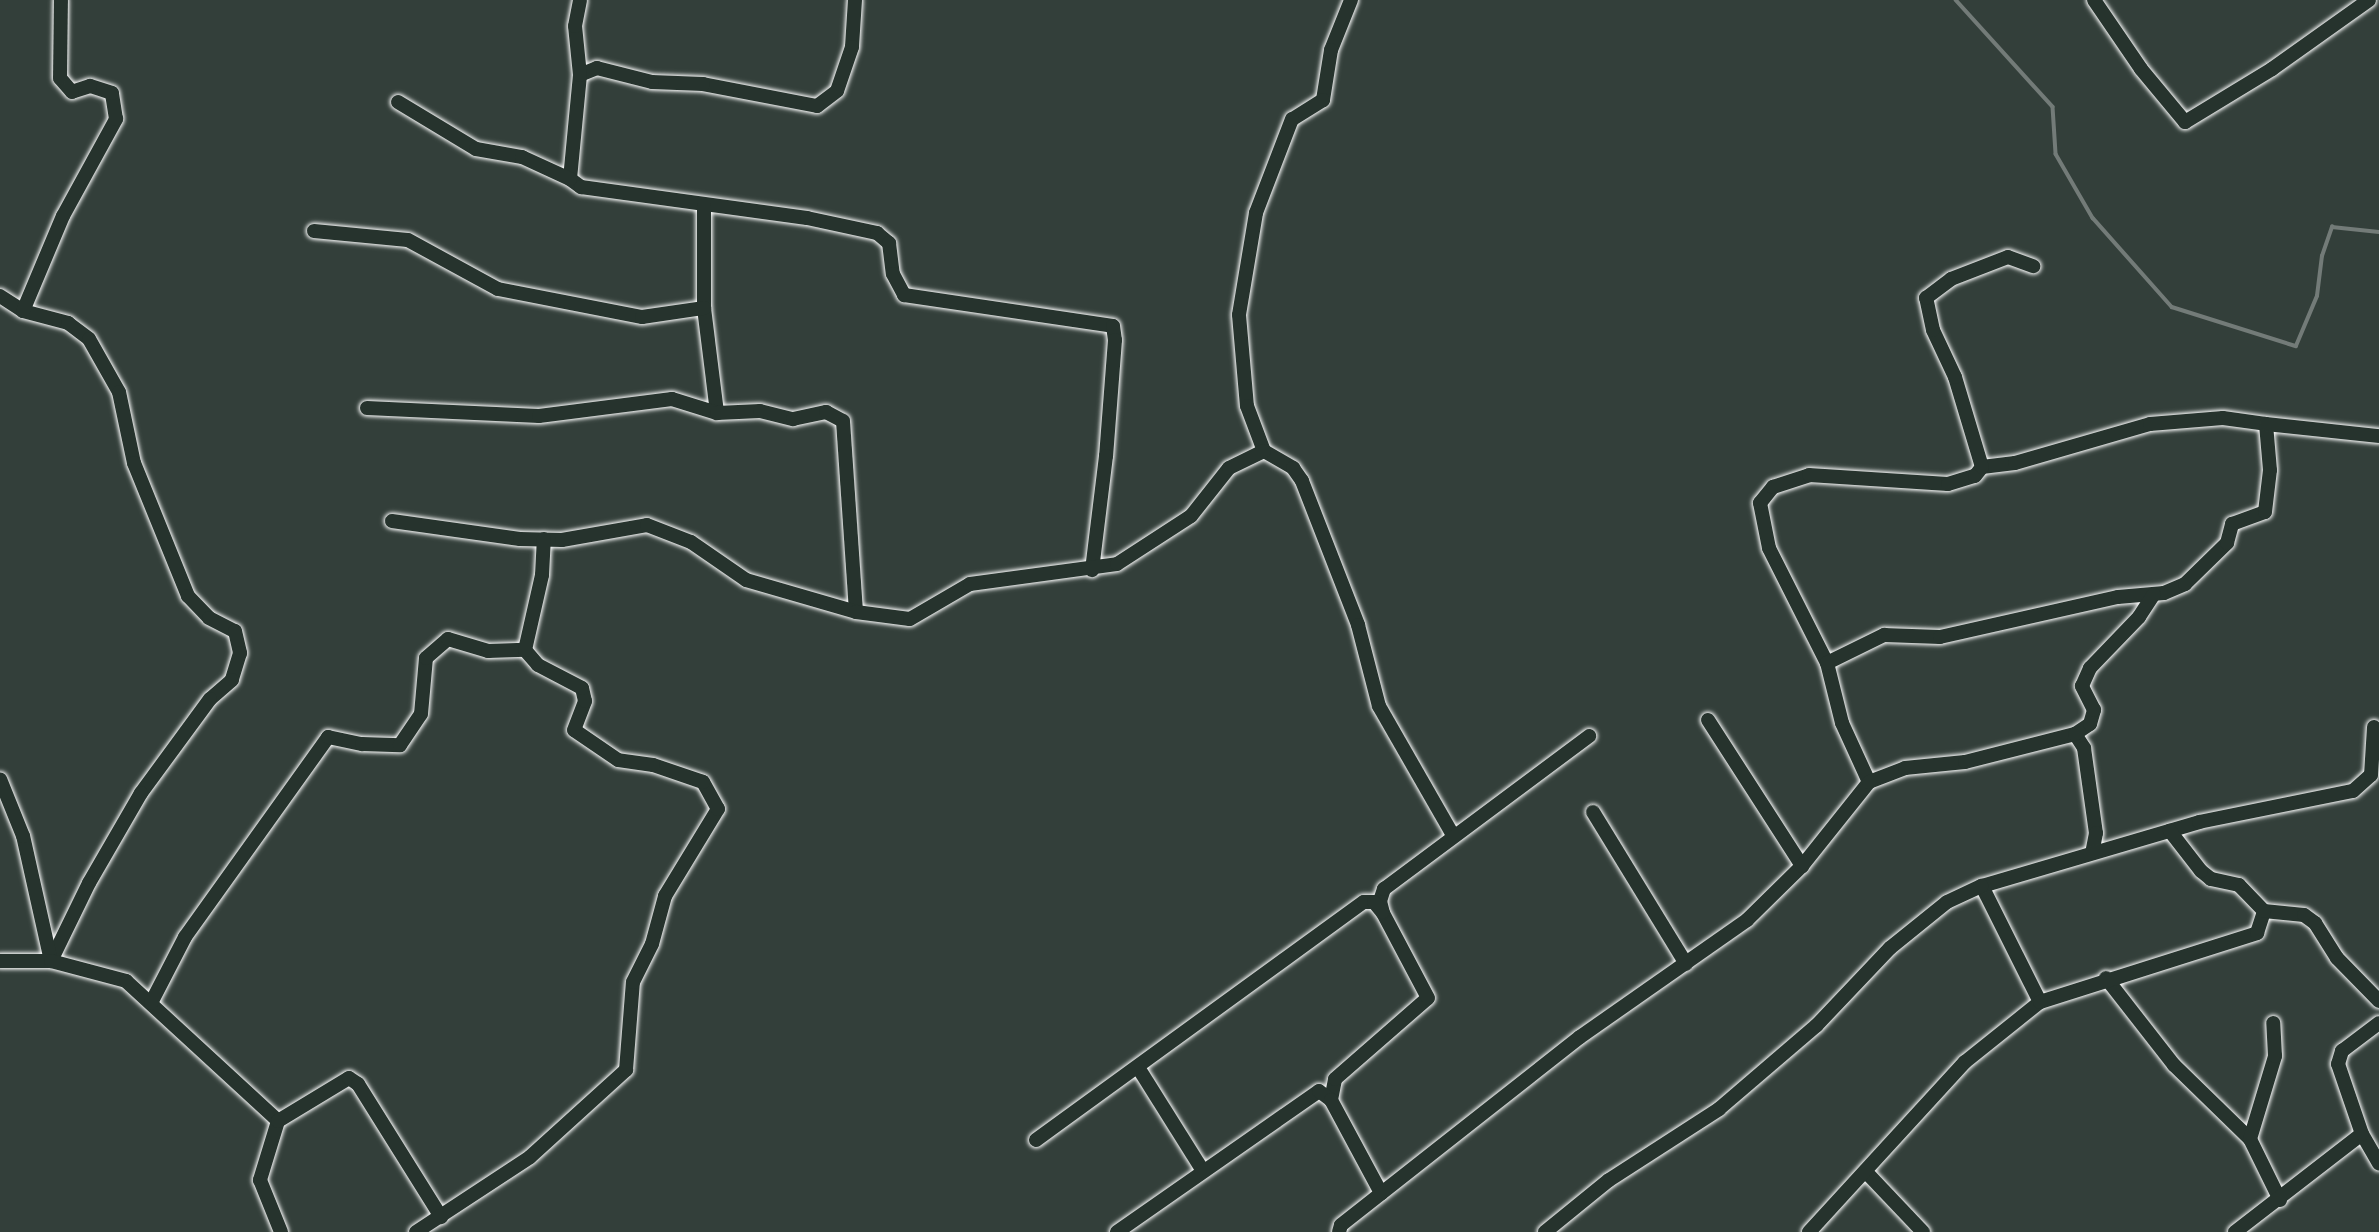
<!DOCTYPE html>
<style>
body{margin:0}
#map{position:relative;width:2379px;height:1232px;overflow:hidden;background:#333f3a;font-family:Caveat,sans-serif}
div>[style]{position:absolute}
.stream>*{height:3.5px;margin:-1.75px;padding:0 1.75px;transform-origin:1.75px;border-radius:1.75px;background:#737b78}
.roads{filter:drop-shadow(0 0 2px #fff) drop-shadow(0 0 2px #fff)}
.minor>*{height:14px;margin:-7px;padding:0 7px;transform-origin:7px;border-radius:7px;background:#26332d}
span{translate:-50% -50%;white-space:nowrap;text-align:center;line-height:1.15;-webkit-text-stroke:7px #26332d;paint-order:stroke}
</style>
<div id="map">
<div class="stream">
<div style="left:1956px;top:0;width:144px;rotate:47.8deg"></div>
<div style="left:2053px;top:107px;width:47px;rotate:86.3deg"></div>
<div style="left:2056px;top:154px;width:74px;rotate:60deg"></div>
<div style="left:2093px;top:218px;width:119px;rotate:48.4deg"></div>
<div style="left:2172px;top:307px;width:130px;rotate:17.5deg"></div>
<div style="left:2296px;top:346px;width:54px;rotate:-67.2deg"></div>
<div style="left:2317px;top:296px;width:40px;rotate:-82.9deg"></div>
<div style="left:2322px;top:256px;width:31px;rotate:-71deg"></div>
<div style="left:2332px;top:227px;width:47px;rotate:6.1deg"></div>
</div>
<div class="roads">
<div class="minor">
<div style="left:855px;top:0;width:47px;rotate:93.7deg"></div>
<div style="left:852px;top:47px;width:46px;rotate:108.8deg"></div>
<div style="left:837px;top:91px;width:25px;rotate:143deg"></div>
<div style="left:817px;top:106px;width:116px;rotate:-169.1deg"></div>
<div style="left:703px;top:84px;width:51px;rotate:-177.8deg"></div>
<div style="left:652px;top:82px;width:57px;rotate:-165.7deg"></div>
<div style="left:597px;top:68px;width:18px;rotate:158deg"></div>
<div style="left:580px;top:75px;width:104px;rotate:95.5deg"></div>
<div style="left:570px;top:179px;width:14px;rotate:36deg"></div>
<div style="left:581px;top:187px;width:228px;rotate:7.8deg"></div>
<div style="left:807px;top:218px;width:72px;rotate:12.1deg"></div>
<div style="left:877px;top:233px;width:16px;rotate:40deg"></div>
<div style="left:889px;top:243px;width:31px;rotate:83deg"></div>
<div style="left:893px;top:274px;width:24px;rotate:62deg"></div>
<div style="left:904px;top:295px;width:211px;rotate:8.4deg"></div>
<div style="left:1113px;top:326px;width:14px;rotate:82deg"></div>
<div style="left:1115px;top:340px;width:116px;rotate:94.4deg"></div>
<div style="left:1106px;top:456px;width:115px;rotate:97deg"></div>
<div style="left:1351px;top:0;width:54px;rotate:111.8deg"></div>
<div style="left:1331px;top:50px;width:51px;rotate:99.1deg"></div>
<div style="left:1323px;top:100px;width:36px;rotate:148deg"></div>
<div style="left:1292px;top:119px;width:101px;rotate:111deg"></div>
<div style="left:1256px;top:213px;width:103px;rotate:99.5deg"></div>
<div style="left:1239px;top:315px;width:91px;rotate:85deg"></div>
<div style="left:1247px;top:406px;width:48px;rotate:69.3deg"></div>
<div style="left:1264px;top:451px;width:34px;rotate:30deg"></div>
<div style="left:1293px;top:468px;width:16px;rotate:55deg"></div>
<div style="left:1302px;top:481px;width:155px;rotate:68.7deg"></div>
<div style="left:1358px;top:625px;width:84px;rotate:75.5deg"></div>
<div style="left:1379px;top:706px;width:149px;rotate:60.2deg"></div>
<div style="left:2094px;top:0;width:83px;rotate:55.7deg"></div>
<div style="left:2141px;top:69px;width:69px;rotate:50.3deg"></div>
<div style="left:2185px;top:122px;width:102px;rotate:-31.3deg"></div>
<div style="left:2272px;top:69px;width:119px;rotate:-35.4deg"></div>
<div style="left:580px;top:75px;width:49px;rotate:-95.8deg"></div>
<div style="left:575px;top:26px;width:26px;rotate:-79deg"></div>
<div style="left:398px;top:102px;width:91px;rotate:31.1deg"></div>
<div style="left:476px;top:149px;width:47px;rotate:9.9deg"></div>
<div style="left:522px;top:157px;width:53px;rotate:24.6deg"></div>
<div style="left:704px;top:206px;width:102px;rotate:90deg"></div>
<div style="left:704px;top:308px;width:106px;rotate:82.9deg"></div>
<div style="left:314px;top:231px;width:94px;rotate:5.5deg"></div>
<div style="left:408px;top:240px;width:102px;rotate:28.6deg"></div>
<div style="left:498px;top:289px;width:147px;rotate:11deg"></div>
<div style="left:642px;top:317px;width:63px;rotate:-8.3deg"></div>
<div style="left:0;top:296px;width:27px;rotate:33deg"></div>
<div style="left:23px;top:311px;width:47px;rotate:14.9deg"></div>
<div style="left:68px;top:323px;width:26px;rotate:37deg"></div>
<div style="left:89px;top:339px;width:61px;rotate:60.5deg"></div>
<div style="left:119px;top:392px;width:73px;rotate:78.1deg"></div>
<div style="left:134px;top:463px;width:144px;rotate:67.9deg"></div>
<div style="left:188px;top:596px;width:30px;rotate:46deg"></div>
<div style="left:209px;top:618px;width:29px;rotate:27deg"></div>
<div style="left:235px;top:631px;width:23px;rotate:77deg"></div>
<div style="left:240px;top:653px;width:28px;rotate:107deg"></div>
<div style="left:232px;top:680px;width:29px;rotate:139deg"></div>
<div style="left:210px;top:699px;width:117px;rotate:126.3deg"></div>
<div style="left:141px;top:793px;width:104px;rotate:120deg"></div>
<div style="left:89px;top:883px;width:87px;rotate:116deg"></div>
<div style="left:51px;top:961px;width:128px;rotate:-102.6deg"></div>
<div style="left:23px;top:836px;width:61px;rotate:-112deg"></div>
<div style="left:23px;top:311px;width:103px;rotate:-67.2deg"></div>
<div style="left:63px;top:216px;width:111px;rotate:-61.3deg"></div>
<div style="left:116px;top:119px;width:26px;rotate:-99deg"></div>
<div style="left:112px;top:93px;width:23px;rotate:-162deg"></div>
<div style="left:90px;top:86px;width:19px;rotate:162deg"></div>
<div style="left:72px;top:92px;width:18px;rotate:-131deg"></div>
<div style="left:60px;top:78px;width:78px;rotate:-89.3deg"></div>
<div style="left:367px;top:408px;width:172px;rotate:2.7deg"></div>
<div style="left:539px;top:416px;width:134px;rotate:-7.3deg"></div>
<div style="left:672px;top:399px;width:47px;rotate:17.3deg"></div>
<div style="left:717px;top:413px;width:43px;rotate:-2.7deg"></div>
<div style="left:760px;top:411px;width:34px;rotate:14deg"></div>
<div style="left:793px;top:419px;width:34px;rotate:-12deg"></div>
<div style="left:826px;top:412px;width:19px;rotate:28deg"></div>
<div style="left:843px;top:421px;width:191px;rotate:86.1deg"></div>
<div style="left:1982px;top:467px;width:33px;rotate:-7deg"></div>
<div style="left:2015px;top:463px;width:141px;rotate:-16.1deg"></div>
<div style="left:2150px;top:424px;width:73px;rotate:-4.7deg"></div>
<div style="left:2223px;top:418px;width:43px;rotate:7.9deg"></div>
<div style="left:392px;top:521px;width:129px;rotate:8deg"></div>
<div style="left:520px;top:539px;width:42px;rotate:1.4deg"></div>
<div style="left:562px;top:540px;width:86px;rotate:-10deg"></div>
<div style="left:647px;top:525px;width:47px;rotate:21.1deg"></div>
<div style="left:691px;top:542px;width:67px;rotate:34.6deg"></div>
<div style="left:746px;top:580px;width:115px;rotate:16.2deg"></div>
<div style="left:856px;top:612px;width:54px;rotate:7.4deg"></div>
<div style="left:910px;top:619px;width:69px;rotate:-30.3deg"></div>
<div style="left:970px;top:584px;width:148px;rotate:-7.7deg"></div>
<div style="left:1117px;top:564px;width:88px;rotate:-33deg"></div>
<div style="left:1191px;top:516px;width:61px;rotate:-51.6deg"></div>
<div style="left:1229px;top:468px;width:39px;rotate:-26deg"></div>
<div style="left:1827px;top:663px;width:129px;rotate:-116.8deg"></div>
<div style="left:1769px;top:548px;width:46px;rotate:-101.3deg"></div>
<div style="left:1760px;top:503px;width:21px;rotate:-51deg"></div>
<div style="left:1773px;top:487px;width:38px;rotate:-18deg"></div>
<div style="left:1809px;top:475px;width:139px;rotate:3.7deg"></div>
<div style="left:1948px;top:484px;width:28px;rotate:-17deg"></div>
<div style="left:1975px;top:476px;width:11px;rotate:-52deg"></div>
<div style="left:1982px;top:467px;width:94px;rotate:-106.7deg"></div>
<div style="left:1955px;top:377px;width:52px;rotate:-115.1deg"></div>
<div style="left:1933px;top:330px;width:33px;rotate:-102deg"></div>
<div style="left:1926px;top:298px;width:31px;rotate:-37deg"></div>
<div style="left:1951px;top:279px;width:61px;rotate:-21.1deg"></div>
<div style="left:2008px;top:257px;width:27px;rotate:20deg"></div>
<div style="left:1708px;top:720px;width:174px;rotate:57.2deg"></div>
<div style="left:2075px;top:734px;width:17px;rotate:57deg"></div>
<div style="left:2084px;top:748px;width:86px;rotate:82deg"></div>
<div style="left:2096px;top:833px;width:20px;rotate:101deg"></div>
<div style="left:1869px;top:782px;width:65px;rotate:-114.6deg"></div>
<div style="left:1842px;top:723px;width:62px;rotate:-104deg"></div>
<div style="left:1827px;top:663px;width:64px;rotate:-26.2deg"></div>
<div style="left:1884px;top:635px;width:56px;rotate:2deg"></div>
<div style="left:1940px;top:637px;width:182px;rotate:-12.7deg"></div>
<div style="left:2118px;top:597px;width:46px;rotate:-5deg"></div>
<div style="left:2164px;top:593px;width:23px;rotate:-23deg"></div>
<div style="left:2185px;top:584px;width:59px;rotate:-44.3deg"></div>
<div style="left:2227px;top:543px;width:20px;rotate:-75deg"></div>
<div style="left:2232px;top:524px;width:35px;rotate:-20deg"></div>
<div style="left:2265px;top:512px;width:42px;rotate:-83.2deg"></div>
<div style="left:2270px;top:470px;width:46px;rotate:-95deg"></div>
<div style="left:2266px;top:424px;width:114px;rotate:6.1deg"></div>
<div style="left:1593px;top:812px;width:178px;rotate:58.5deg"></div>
<div style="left:2264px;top:911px;width:40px;rotate:5.7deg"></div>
<div style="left:2304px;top:915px;width:14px;rotate:36deg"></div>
<div style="left:2315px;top:923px;width:41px;rotate:57.8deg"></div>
<div style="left:2337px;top:958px;width:60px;rotate:45.7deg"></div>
<div style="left:0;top:961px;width:51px"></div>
<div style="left:51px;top:961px;width:78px;rotate:14.9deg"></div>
<div style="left:126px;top:981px;width:207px;rotate:42.6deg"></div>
<div style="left:278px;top:1121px;width:62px;rotate:107deg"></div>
<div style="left:260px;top:1180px;width:56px;rotate:68deg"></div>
<div style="left:2106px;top:978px;width:110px;rotate:52deg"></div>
<div style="left:2174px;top:1065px;width:106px;rotate:44.2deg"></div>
<div style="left:2250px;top:1139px;width:68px;rotate:63.8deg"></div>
<div style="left:2040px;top:1002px;width:130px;rotate:-116.6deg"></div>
<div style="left:1982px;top:886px;width:226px;rotate:-16.4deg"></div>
<div style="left:2199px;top:822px;width:157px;rotate:-11.4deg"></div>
<div style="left:2353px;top:791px;width:24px;rotate:-42deg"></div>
<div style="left:2371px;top:775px;width:48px;rotate:-86.4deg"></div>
<div style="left:151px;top:1003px;width:74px;rotate:-62.7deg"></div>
<div style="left:185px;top:937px;width:246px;rotate:-54.4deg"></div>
<div style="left:328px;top:737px;width:35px;rotate:12deg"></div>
<div style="left:362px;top:744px;width:38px;rotate:2deg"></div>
<div style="left:400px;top:745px;width:37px;rotate:-56deg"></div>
<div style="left:421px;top:714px;width:56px;rotate:-84.9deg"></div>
<div style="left:426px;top:658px;width:29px;rotate:-41deg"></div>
<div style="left:448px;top:639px;width:42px;rotate:16.7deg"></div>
<div style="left:488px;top:651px;width:37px;rotate:-2deg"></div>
<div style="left:1139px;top:1069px;width:120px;rotate:57.9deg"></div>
<div style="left:1331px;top:1100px;width:21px;rotate:-79deg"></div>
<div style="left:1335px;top:1079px;width:123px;rotate:-41.1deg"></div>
<div style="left:1428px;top:998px;width:96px;rotate:-117.9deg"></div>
<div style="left:1383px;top:913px;width:12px;rotate:-104deg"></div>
<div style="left:1380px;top:901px;width:13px;rotate:-72deg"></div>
<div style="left:1384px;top:889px;width:256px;rotate:-36.7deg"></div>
<div style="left:278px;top:1121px;width:83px;rotate:-31.2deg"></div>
<div style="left:349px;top:1078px;width:11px;rotate:34deg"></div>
<div style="left:358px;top:1084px;width:157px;rotate:58deg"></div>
<div style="left:2362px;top:1134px;width:34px;rotate:60deg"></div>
<div style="left:2250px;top:1139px;width:87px;rotate:-73.2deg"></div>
<div style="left:2275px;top:1056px;width:33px;rotate:-93deg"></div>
<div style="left:1036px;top:1140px;width:405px;rotate:-36deg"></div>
<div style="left:1364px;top:902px;width:10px"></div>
<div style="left:1374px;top:902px;width:13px;rotate:51deg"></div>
<div style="left:1866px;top:1172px;width:83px;rotate:46.5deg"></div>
<div style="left:416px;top:1232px;width:136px;rotate:-33.3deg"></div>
<div style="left:530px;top:1157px;width:130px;rotate:-42.2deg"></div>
<div style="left:626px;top:1070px;width:88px;rotate:-85.5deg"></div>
<div style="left:633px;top:982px;width:42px;rotate:-63.4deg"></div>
<div style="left:652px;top:944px;width:50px;rotate:-74.8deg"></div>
<div style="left:665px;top:896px;width:102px;rotate:-58.7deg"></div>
<div style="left:718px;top:809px;width:31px;rotate:-119deg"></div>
<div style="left:703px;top:782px;width:53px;rotate:-161.2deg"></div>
<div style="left:653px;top:765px;width:35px;rotate:-172deg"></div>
<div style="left:618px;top:760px;width:53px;rotate:-145.7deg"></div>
<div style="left:574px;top:730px;width:31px;rotate:-69deg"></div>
<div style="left:585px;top:701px;width:13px;rotate:-103deg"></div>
<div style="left:582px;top:688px;width:50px;rotate:-152.4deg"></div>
<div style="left:538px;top:665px;width:20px;rotate:-131deg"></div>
<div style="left:525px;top:650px;width:77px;rotate:-77.2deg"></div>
<div style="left:542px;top:575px;width:36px;rotate:-87deg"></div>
<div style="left:1117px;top:1232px;width:246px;rotate:-34.9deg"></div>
<div style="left:1319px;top:1091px;width:15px;rotate:37deg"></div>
<div style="left:1331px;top:1100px;width:106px;rotate:61.7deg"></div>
<div style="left:1339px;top:1232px;width:7px;rotate:-74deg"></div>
<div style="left:1341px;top:1225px;width:304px;rotate:-38.2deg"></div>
<div style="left:1580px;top:1037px;width:204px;rotate:-35deg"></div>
<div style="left:1747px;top:920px;width:77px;rotate:-44.5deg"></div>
<div style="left:1802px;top:866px;width:107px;rotate:-51.4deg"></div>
<div style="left:1869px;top:782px;width:39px;rotate:-21deg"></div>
<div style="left:1905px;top:768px;width:60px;rotate:-5.7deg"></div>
<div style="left:1965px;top:762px;width:114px;rotate:-14.3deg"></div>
<div style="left:2075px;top:734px;width:18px;rotate:-34deg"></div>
<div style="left:2090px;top:724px;width:15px;rotate:-74deg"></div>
<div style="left:2094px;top:710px;width:27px;rotate:-117deg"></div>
<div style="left:2082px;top:686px;width:20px;rotate:-66deg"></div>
<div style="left:2090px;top:668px;width:71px;rotate:-46.1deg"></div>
<div style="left:2139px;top:617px;width:27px;rotate:-57deg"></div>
<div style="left:1545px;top:1232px;width:82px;rotate:-39.1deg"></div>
<div style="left:1609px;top:1180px;width:131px;rotate:-32.8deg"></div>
<div style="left:1719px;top:1109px;width:128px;rotate:-40.6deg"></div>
<div style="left:1816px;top:1026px;width:108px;rotate:-46.5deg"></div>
<div style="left:1890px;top:948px;width:73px;rotate:-38.9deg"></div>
<div style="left:1947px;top:902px;width:38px;rotate:-25deg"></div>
<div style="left:1809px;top:1232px;width:231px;rotate:-47.5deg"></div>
<div style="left:1965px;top:1062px;width:96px;rotate:-38.7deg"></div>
<div style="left:2040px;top:1002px;width:228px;rotate:-17.6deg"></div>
<div style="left:2257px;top:933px;width:23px;rotate:-72deg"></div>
<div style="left:2264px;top:911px;width:36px;rotate:-134deg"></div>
<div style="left:2239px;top:885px;width:29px;rotate:-168deg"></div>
<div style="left:2211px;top:879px;width:13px;rotate:-141deg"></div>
<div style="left:2201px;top:871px;width:51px;rotate:-127.8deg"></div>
<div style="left:2235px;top:1232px;width:160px;rotate:-37.7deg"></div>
<div style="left:2362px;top:1134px;width:74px;rotate:-108.9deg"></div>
<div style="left:2338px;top:1064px;width:14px;rotate:-73deg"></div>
<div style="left:2342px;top:1051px;width:46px;rotate:-37.1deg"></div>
</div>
</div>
</div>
